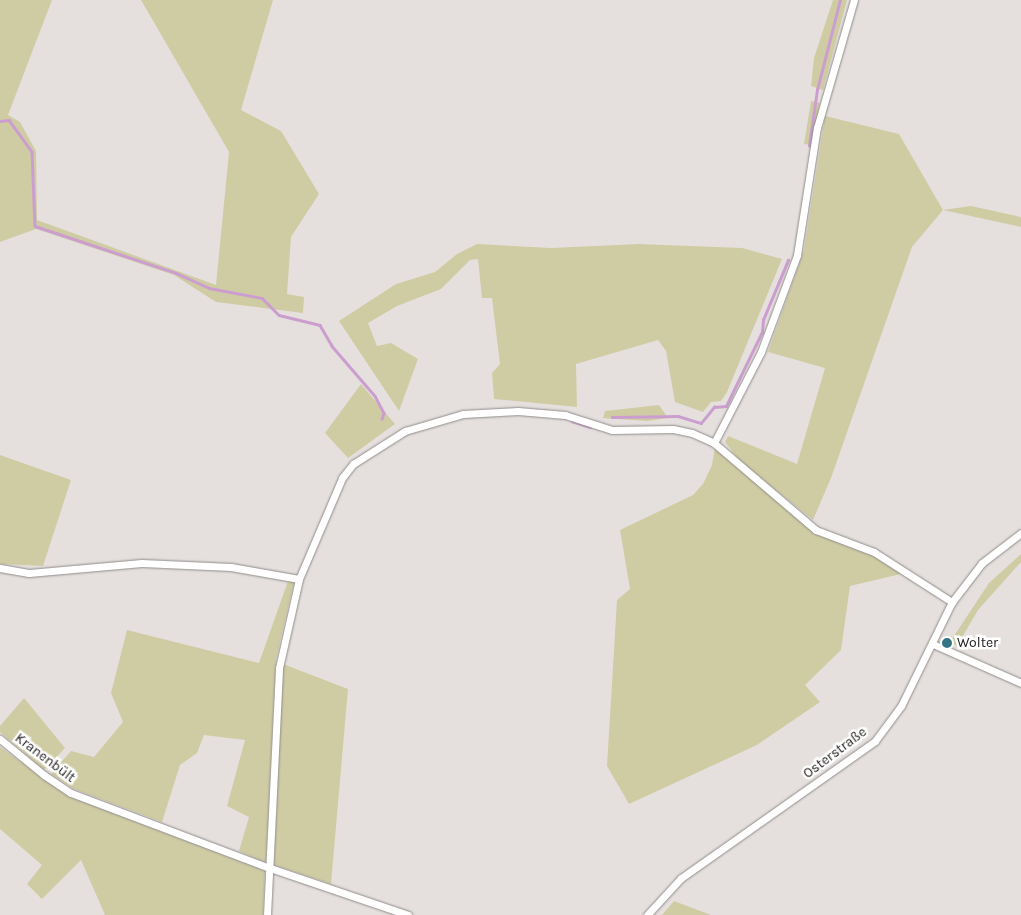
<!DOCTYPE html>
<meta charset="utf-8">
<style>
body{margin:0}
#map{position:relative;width:1021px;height:915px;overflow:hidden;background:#e5e0de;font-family:Karla,sans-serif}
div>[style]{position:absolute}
.green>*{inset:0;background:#cfcca4}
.stream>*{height:2.5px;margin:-1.25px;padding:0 1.25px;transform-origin:1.25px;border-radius:1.25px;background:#cc9ecf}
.roads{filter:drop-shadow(0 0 1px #908c8a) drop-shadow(0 0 1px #908c8a)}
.minor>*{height:7px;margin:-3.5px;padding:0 3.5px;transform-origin:3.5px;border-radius:3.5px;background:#fff}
.dots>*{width:14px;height:14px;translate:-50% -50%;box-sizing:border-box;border:2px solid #fff;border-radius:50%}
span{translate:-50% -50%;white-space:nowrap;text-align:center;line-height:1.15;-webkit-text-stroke:5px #fff;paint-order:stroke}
.poi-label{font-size:14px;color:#242221}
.left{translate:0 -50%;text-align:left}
.street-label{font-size:14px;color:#242221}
</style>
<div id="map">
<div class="green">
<div style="clip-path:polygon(0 0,52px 0,8px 115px,20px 122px,36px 151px,37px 220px,216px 285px,229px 152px,141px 0,273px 0,241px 110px,281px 131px,319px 194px,291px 237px,287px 294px,304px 297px,303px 313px,216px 302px,174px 275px,36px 229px,0 242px)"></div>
<div style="clip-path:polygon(833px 0,847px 0,823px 90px,811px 86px,814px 58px)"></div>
<div style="clip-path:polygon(811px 101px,820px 103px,812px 145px,804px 144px)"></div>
<div style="clip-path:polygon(825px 116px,899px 134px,943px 210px,971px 206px,1021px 217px,1021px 227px,943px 210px,912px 247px,831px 478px,813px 520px,739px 460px,725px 442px,728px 436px,797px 464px,825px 368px,768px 352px,804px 250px)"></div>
<div style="clip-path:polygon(477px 244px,551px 248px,639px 244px,742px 248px,782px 259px,727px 392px,721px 401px,711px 402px,703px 412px,675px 402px,666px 351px,658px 340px,576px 364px,577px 407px,494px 399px,492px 373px,500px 364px,492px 298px,482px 298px,478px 259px,470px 260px,441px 289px,397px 306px,368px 323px,377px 346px,391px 343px,418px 359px,399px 411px,339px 321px,396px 284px,435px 272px,457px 254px)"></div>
<div style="clip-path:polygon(361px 384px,395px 424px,348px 458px,325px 433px)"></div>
<div style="clip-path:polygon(659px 405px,668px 418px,647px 421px,603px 418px,605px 411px)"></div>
<div style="clip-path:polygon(715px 447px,815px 534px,873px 554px,905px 573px,850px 586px,841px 650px,805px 685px,820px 702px,757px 745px,629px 804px,607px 766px,617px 600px,630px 589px,620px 530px,693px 495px,703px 484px,712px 465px)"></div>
<div style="clip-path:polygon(0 455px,71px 480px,43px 566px,0 564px)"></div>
<div style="clip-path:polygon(1021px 554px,1021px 562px,978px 610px,957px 646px,950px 642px,989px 583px)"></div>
<div style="clip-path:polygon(288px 581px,294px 582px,276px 659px,266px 863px,239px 851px,249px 817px,227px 806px,245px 740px,204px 735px,197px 753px,180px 765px,162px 822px,74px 789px,51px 774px,71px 751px,94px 757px,123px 722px,111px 693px,127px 630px,259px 663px)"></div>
<div style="clip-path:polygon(283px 664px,348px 689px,331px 884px,274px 865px)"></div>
<div style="clip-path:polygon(24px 698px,65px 748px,44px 770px,0 732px,0 726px)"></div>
<div style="clip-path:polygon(0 747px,68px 796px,265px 871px,263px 915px,105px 915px,81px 860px,42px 899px,27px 884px,42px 865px,0 829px)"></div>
<div style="clip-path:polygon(674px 901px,711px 915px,662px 915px)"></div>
</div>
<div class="stream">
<div style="left:0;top:121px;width:9px;rotate:-6deg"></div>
<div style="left:9px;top:120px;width:39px;rotate:54deg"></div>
<div style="left:32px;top:152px;width:74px;rotate:87.7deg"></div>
<div style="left:35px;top:226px;width:149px;rotate:18.4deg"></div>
<div style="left:176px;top:273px;width:36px;rotate:24deg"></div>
<div style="left:209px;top:288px;width:54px;rotate:10.7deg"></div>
<div style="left:262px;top:298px;width:24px;rotate:45deg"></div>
<div style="left:279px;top:315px;width:42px;rotate:13.7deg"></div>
<div style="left:320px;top:325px;width:24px;rotate:60deg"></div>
<div style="left:332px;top:346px;width:66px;rotate:49.3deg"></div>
<div style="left:375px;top:396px;width:19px;rotate:62deg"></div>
<div style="left:384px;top:413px;width:6px;rotate:108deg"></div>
<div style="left:809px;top:146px;width:57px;rotate:-81.9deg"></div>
<div style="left:817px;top:90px;width:93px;rotate:-75.7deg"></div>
<div style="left:612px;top:417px;width:66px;rotate:-0.9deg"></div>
<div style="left:678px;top:416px;width:24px;rotate:17deg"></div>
<div style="left:701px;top:423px;width:21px;rotate:-51deg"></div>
<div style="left:714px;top:407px;width:12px;rotate:-5deg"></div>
<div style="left:726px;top:406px;width:82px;rotate:-64.1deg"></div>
<div style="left:762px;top:332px;width:12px;rotate:-85deg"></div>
<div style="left:763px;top:320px;width:65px;rotate:-67.4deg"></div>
<div style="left:572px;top:421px;width:19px;rotate:18deg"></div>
</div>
<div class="roads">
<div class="minor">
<div style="left:714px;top:443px;width:102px;rotate:-62.7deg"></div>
<div style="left:761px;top:352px;width:103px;rotate:-69.6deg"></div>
<div style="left:797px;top:255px;width:129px;rotate:-81.1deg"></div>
<div style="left:817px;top:128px;width:133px;rotate:-73.9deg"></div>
<div style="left:0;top:568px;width:29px;rotate:10deg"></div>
<div style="left:29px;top:573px;width:113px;rotate:-5.1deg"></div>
<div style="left:142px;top:563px;width:89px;rotate:2.6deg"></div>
<div style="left:231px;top:567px;width:69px;rotate:10deg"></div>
<div style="left:933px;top:644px;width:96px;rotate:23.9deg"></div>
<div style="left:0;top:739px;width:57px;rotate:39.3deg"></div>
<div style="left:44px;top:775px;width:32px;rotate:34deg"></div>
<div style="left:71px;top:793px;width:213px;rotate:20.7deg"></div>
<div style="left:270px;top:868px;width:146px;rotate:18.8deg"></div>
<div style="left:267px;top:915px;width:247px;rotate:-87.2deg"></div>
<div style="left:279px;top:668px;width:91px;rotate:-77.3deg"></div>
<div style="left:299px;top:579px;width:110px;rotate:-66.9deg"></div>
<div style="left:342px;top:478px;width:18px;rotate:-52deg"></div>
<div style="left:353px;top:464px;width:62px;rotate:-32.4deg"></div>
<div style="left:405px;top:431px;width:60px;rotate:-16.3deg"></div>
<div style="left:463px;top:414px;width:55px;rotate:-3.1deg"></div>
<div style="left:518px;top:411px;width:47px;rotate:4.9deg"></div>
<div style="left:565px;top:415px;width:49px;rotate:17.7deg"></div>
<div style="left:612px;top:430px;width:61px;rotate:-0.9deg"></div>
<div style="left:673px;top:429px;width:19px;rotate:12deg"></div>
<div style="left:692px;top:433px;width:24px;rotate:24deg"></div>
<div style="left:714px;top:443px;width:134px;rotate:40.5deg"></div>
<div style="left:816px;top:530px;width:62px;rotate:20.8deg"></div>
<div style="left:874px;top:552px;width:93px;rotate:32.7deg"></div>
<div style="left:647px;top:915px;width:50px;rotate:-47.4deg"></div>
<div style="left:681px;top:878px;width:237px;rotate:-35.2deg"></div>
<div style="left:875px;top:741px;width:44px;rotate:-53.4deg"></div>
<div style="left:901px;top:706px;width:116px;rotate:-63.9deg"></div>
<div style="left:952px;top:602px;width:49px;rotate:-52.4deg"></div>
<div style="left:982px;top:563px;width:49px;rotate:-37.6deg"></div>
</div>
</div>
<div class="dots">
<div style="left:947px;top:643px;background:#327386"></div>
</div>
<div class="poi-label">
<span class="left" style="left:957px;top:643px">Wolter</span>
</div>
<div class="street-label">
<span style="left:835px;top:753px;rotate:-37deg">Osterstraße</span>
<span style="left:45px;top:758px;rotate:37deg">Kranenbült</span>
</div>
</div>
